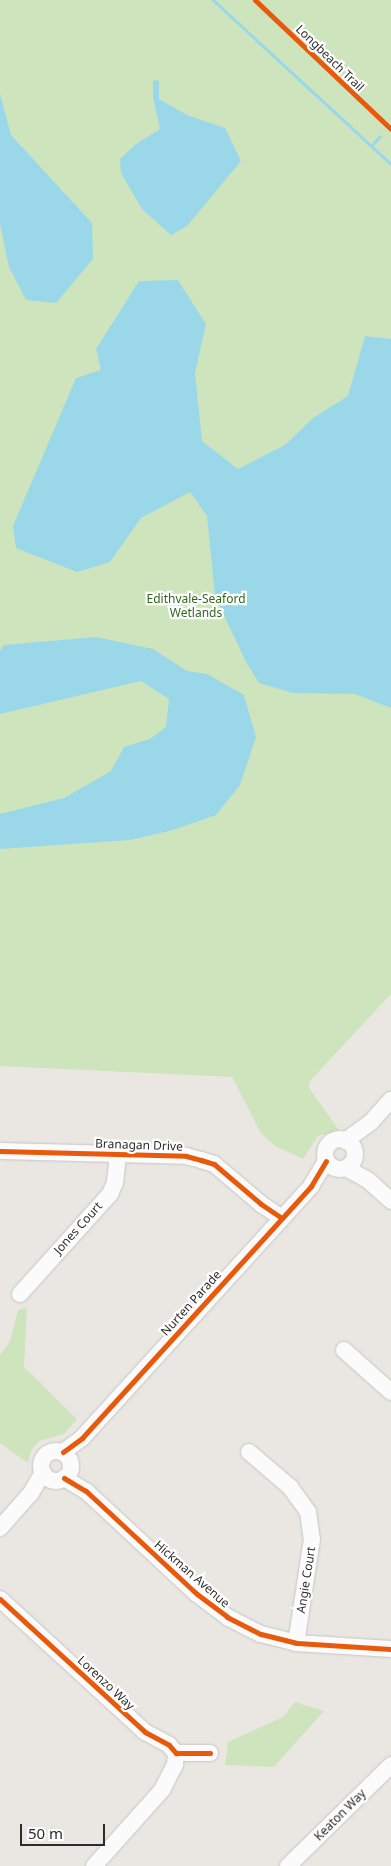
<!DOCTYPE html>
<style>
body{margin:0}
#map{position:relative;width:391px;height:1866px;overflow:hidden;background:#eae7e3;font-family:"Noto Sans",sans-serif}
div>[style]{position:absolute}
.green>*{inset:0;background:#cee4bd}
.water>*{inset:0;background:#9ad8e9}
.stream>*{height:3px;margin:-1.5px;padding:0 1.5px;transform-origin:1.5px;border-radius:1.5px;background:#9ad8e9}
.roads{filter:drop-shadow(0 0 1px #c6c6c5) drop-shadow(0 0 1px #c6c6c5)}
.minor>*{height:16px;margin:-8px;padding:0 8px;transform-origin:8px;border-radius:8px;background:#fcfbfb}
.minor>.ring{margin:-8px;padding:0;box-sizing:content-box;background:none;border:16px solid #fcfbfb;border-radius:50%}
.cycleway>*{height:5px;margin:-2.5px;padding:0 2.5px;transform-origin:2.5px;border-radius:2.5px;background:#e8590c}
span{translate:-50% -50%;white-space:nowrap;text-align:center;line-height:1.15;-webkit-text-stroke:4.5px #fff;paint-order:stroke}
.street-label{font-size:12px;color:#2c2c2c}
.park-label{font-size:12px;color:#30691d}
.scale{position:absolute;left:20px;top:1824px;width:85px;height:22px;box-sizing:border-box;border:2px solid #2c2c2c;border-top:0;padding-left:6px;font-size:15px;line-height:18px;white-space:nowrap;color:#2c2c2c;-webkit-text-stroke:4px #fff;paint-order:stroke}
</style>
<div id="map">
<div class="green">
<div style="clip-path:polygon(0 0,391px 0,391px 994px,310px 1081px,309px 1088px,339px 1130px,318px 1136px,303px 1159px,275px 1146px,261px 1133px,232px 1077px,0 1066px)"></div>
<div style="clip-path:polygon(27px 1307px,24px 1367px,77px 1419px,64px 1434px,39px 1441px,32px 1449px,28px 1463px,0 1443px,0 1355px,10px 1341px,18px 1310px)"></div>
<div style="clip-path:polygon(295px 1702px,324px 1711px,274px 1767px,225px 1765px,228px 1742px,283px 1717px)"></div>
</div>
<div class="water">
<div style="clip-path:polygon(153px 80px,159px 81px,159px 99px,187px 115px,225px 128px,241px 161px,187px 226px,171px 235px,142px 209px,121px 173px,120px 159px,136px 144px,160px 129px,153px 97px)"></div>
<div style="clip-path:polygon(0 94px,11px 135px,92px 223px,93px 259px,56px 303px,26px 300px,9px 267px,0 224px)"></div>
<div style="clip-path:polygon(178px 280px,206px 324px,195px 373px,202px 441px,238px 469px,285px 445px,313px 418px,348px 396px,365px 336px,391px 339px,391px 708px,355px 694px,293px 693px,259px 683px,247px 664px,215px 596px,207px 516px,190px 492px,141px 518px,110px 562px,77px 572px,16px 548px,13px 526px,76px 378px,101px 370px,96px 349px,139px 281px)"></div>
<div style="clip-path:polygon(96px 637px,153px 649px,187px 671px,207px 674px,244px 695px,256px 737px,240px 785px,216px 815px,173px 830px,130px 840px,0 849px,0 814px,64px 798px,111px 771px,124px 747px,150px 739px,166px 727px,169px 699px,141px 681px,0 714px,0 651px,4px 645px)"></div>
</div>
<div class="stream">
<div style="left:213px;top:0;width:242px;rotate:42.7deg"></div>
<div style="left:371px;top:146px;width:13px;rotate:-48deg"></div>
</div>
<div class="roads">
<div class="minor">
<div class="ring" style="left:325px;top:1139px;width:14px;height:14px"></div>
<div style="left:345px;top:1141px;width:32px;rotate:-36deg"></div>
<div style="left:371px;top:1122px;width:30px;rotate:-48deg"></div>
<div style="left:0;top:1151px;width:186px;rotate:1.5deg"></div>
<div style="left:186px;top:1156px;width:16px;rotate:15deg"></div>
<div style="left:201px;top:1160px;width:14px;rotate:17deg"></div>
<div style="left:214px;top:1164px;width:62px;rotate:40.4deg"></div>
<div style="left:261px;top:1204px;width:25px;rotate:34deg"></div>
<div style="left:346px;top:1168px;width:26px;rotate:29deg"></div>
<div style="left:369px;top:1181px;width:30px;rotate:42deg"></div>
<div style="left:20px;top:1294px;width:135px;rotate:-48deg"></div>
<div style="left:110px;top:1194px;width:12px;rotate:-66deg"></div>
<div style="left:115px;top:1183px;width:28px;rotate:-84deg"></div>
<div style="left:344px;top:1350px;width:63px;rotate:41.8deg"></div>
<div class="ring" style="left:41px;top:1451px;width:14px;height:14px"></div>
<div style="left:63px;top:1452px;width:24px;rotate:-36deg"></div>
<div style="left:82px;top:1438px;width:341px;rotate:-47.7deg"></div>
<div style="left:311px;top:1186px;width:29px;rotate:-59deg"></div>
<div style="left:249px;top:1452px;width:54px;rotate:40.5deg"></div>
<div style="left:290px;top:1487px;width:31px;rotate:54deg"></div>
<div style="left:308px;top:1512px;width:27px;rotate:82deg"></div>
<div style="left:312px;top:1539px;width:105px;rotate:98.7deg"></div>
<div style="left:64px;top:1478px;width:26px;rotate:31deg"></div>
<div style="left:86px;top:1491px;width:151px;rotate:42.9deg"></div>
<div style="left:197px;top:1594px;width:38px;rotate:37deg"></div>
<div style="left:227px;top:1617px;width:38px;rotate:27deg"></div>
<div style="left:261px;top:1634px;width:36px;rotate:14deg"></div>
<div style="left:296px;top:1643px;width:95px;rotate:3.6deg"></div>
<div style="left:0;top:1528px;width:47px;rotate:-48.5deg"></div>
<div style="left:31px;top:1493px;width:24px;rotate:-60deg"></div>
<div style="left:0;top:1599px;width:197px;rotate:42.5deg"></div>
<div style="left:145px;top:1732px;width:27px;rotate:28deg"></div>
<div style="left:169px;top:1745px;width:11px;rotate:49deg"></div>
<div style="left:176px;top:1753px;width:34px"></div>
<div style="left:94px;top:1866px;width:102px;rotate:-48.2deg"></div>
<div style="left:162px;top:1790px;width:28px;rotate:-63deg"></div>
<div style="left:175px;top:1765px;width:12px;rotate:-85deg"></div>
<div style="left:288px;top:1866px;width:144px;rotate:-44.4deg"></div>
</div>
</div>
<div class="cycleway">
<div style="left:255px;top:0;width:187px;rotate:43.5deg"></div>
<div style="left:0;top:1151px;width:186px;rotate:1.5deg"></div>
<div style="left:186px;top:1156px;width:16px;rotate:15deg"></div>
<div style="left:201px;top:1160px;width:14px;rotate:17deg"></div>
<div style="left:214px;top:1164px;width:62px;rotate:40.4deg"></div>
<div style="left:261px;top:1204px;width:25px;rotate:34deg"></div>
<div style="left:63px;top:1452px;width:24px;rotate:-36deg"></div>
<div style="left:82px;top:1438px;width:341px;rotate:-47.7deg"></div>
<div style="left:311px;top:1186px;width:29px;rotate:-59deg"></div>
<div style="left:64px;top:1478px;width:26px;rotate:31deg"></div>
<div style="left:86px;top:1491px;width:151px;rotate:42.9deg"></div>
<div style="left:197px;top:1594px;width:38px;rotate:37deg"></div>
<div style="left:227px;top:1617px;width:38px;rotate:27deg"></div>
<div style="left:261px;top:1634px;width:36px;rotate:14deg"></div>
<div style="left:296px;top:1643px;width:95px;rotate:3.6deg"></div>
<div style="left:0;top:1599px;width:197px;rotate:42.5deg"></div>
<div style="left:145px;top:1732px;width:27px;rotate:28deg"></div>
<div style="left:169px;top:1745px;width:11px;rotate:49deg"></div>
<div style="left:176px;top:1753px;width:34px"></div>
</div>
<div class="street-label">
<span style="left:330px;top:58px;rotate:44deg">Longbeach Trail</span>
<span style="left:139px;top:1145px;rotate:2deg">Branagan Drive</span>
<span style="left:78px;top:1228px;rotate:-48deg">Jones Court</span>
<span style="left:191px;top:1303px;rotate:-48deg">Nurten Parade</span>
<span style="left:192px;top:1574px;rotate:41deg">Hickman Avenue</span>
<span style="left:306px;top:1580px;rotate:-81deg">Angie Court</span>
<span style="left:106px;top:1683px;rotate:43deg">Lorenzo Way</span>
<span style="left:340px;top:1815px;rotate:-45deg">Keaton Way</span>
</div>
<div class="park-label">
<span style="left:196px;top:606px">Edithvale-Seaford<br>Wetlands</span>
</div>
<div class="scale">50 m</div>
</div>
